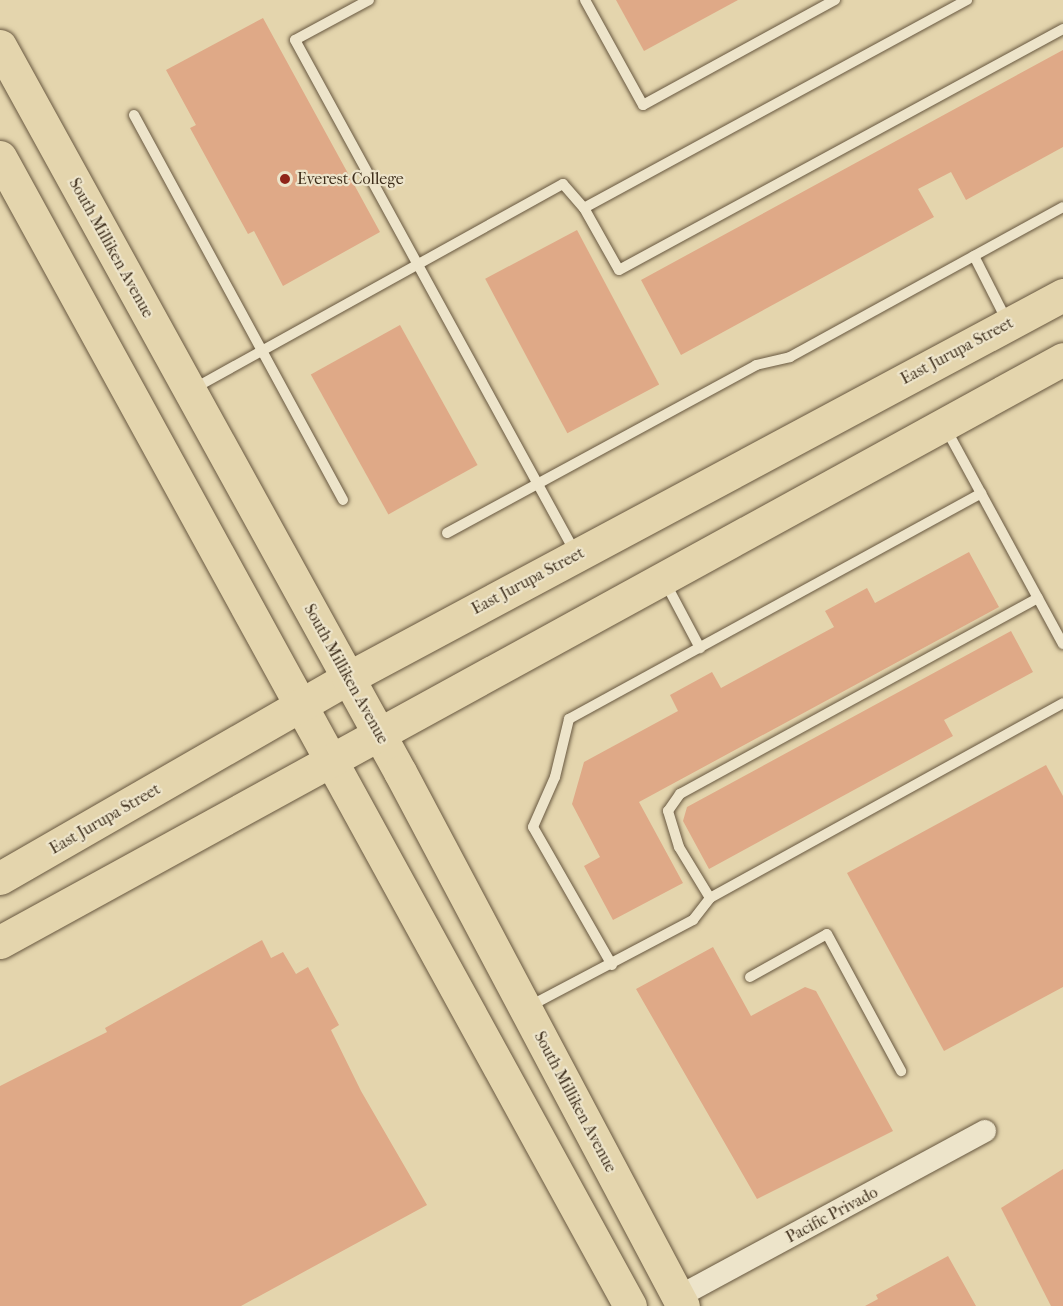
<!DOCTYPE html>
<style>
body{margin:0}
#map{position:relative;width:1063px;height:1306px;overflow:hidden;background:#e4d5ad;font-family:"IM FELL French Canon",serif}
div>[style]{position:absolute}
.building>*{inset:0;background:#dfa987;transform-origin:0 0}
.roads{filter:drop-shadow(0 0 2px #685840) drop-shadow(0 0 2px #685840)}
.service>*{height:10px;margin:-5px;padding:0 5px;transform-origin:5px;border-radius:5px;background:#ede4ca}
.minor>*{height:22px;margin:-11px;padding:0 11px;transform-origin:11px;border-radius:11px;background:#ede4ca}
.primary>*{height:33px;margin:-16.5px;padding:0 16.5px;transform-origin:16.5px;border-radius:16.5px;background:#e4d5ad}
.dots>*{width:16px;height:16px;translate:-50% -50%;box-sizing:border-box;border:3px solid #ede4ca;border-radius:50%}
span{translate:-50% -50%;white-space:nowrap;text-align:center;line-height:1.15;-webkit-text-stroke:4.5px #ede4ca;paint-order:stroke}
.poi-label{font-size:16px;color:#3f2f1c}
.left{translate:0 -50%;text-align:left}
.street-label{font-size:16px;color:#3f2f1c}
</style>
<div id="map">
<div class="building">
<div style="clip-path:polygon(616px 0,738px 0,644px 51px)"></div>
<div style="clip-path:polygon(263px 18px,380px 232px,283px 286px,254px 231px,248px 234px,190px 128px,196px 125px,166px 70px)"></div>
<div style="clip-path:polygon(1063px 50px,1063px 147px,966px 200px,951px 172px,918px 189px,934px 217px,681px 355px,641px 280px)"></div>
<div style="left:577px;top:230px;width:175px;height:104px;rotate:62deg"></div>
<div style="left:400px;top:325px;width:160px;height:102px;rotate:61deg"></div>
<div style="clip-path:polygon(969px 552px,999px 607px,639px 802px,683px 883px,613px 920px,584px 866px,600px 857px,572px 804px,584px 762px,678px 711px,670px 695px,712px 672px,721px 688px,834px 627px,825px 611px,867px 588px,875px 603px)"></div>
<div style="clip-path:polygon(1011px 631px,1033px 672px,944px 720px,953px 736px,709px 869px,683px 821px,687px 807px)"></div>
<div style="clip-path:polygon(1046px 765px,1063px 796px,1063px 987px,944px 1051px,847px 873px)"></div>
<div style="clip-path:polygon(262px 940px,271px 958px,283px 952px,296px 974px,308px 967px,339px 1025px,331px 1030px,361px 1091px,427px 1205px,241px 1306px,0 1306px,0 1086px,107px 1032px,105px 1028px)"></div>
<div style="clip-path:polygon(713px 947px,751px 1016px,805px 987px,816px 991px,893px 1131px,757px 1199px,636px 989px)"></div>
<div style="clip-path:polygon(1063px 1169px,1063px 1306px,1051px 1306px,1001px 1208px)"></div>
<div style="clip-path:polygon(948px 1256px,976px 1306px,865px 1306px,878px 1299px,876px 1295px)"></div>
</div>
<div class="roads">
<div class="service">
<div style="left:369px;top:0;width:84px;rotate:151.6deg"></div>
<div style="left:295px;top:40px;width:584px;rotate:61.33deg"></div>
<div style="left:585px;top:0;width:120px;rotate:61.1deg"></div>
<div style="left:643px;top:105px;width:219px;rotate:-28.7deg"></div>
<div style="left:134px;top:115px;width:438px;rotate:61.5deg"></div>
<div style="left:584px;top:208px;width:436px;rotate:-28.5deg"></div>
<div style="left:974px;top:256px;width:73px;rotate:63.1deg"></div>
<div style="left:193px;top:389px;width:423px;rotate:-29deg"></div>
<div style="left:563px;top:184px;width:32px;rotate:49deg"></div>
<div style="left:584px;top:208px;width:71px;rotate:60.6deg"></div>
<div style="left:619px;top:270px;width:505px;rotate:-28.49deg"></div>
<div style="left:945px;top:427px;width:247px;rotate:61.5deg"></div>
<div style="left:447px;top:533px;width:352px;rotate:-28.5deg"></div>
<div style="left:756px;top:365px;width:35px;rotate:-13deg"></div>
<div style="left:790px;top:357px;width:311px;rotate:-28.8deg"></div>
<div style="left:665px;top:582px;width:75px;rotate:62.1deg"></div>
<div style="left:710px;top:898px;width:60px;rotate:-121.3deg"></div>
<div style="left:679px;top:847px;width:38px;rotate:-107deg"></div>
<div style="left:668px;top:811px;width:21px;rotate:-55deg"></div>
<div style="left:680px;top:794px;width:408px;rotate:-28.7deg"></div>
<div style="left:612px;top:965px;width:159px;rotate:-119.8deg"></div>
<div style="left:533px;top:827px;width:55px;rotate:-66.3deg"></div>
<div style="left:555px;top:777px;width:60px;rotate:-76.4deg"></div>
<div style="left:569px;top:719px;width:470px;rotate:-28.7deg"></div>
<div style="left:750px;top:977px;width:88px;rotate:-29.2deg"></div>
<div style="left:827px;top:934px;width:156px;rotate:61.6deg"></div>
<div style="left:528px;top:1007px;width:187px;rotate:-27.8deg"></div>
<div style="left:693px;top:920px;width:28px;rotate:-52deg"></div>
<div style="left:710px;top:898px;width:403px;rotate:-28.9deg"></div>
</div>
<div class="minor">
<div style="left:678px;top:1297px;width:349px;rotate:-28.4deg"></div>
</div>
<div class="primary">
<div style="left:0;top:46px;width:829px;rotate:61.15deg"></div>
<div style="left:400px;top:772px;width:604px;rotate:62.08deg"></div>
<div style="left:0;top:157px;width:1310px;rotate:61.26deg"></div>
<div style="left:0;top:878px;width:401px;rotate:-29.9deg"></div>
<div style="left:348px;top:678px;width:811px;rotate:-28.18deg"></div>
<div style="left:0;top:942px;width:1212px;rotate:-28.74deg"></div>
</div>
</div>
<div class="dots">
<div style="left:285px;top:179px;background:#8f2418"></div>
</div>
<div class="poi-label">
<span class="left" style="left:297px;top:179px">Everest College</span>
</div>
<div class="street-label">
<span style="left:111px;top:248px;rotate:61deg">South Milliken Avenue</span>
<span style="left:957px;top:351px;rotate:-28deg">East Jurupa Street</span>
<span style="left:528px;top:581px;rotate:-28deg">East Jurupa Street</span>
<span style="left:346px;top:674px;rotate:61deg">South Milliken Avenue</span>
<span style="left:105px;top:819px;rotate:-30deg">East Jurupa Street</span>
<span style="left:575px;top:1102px;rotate:62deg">South Milliken Avenue</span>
<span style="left:832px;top:1215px;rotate:-28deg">Pacific Privado</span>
</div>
</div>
